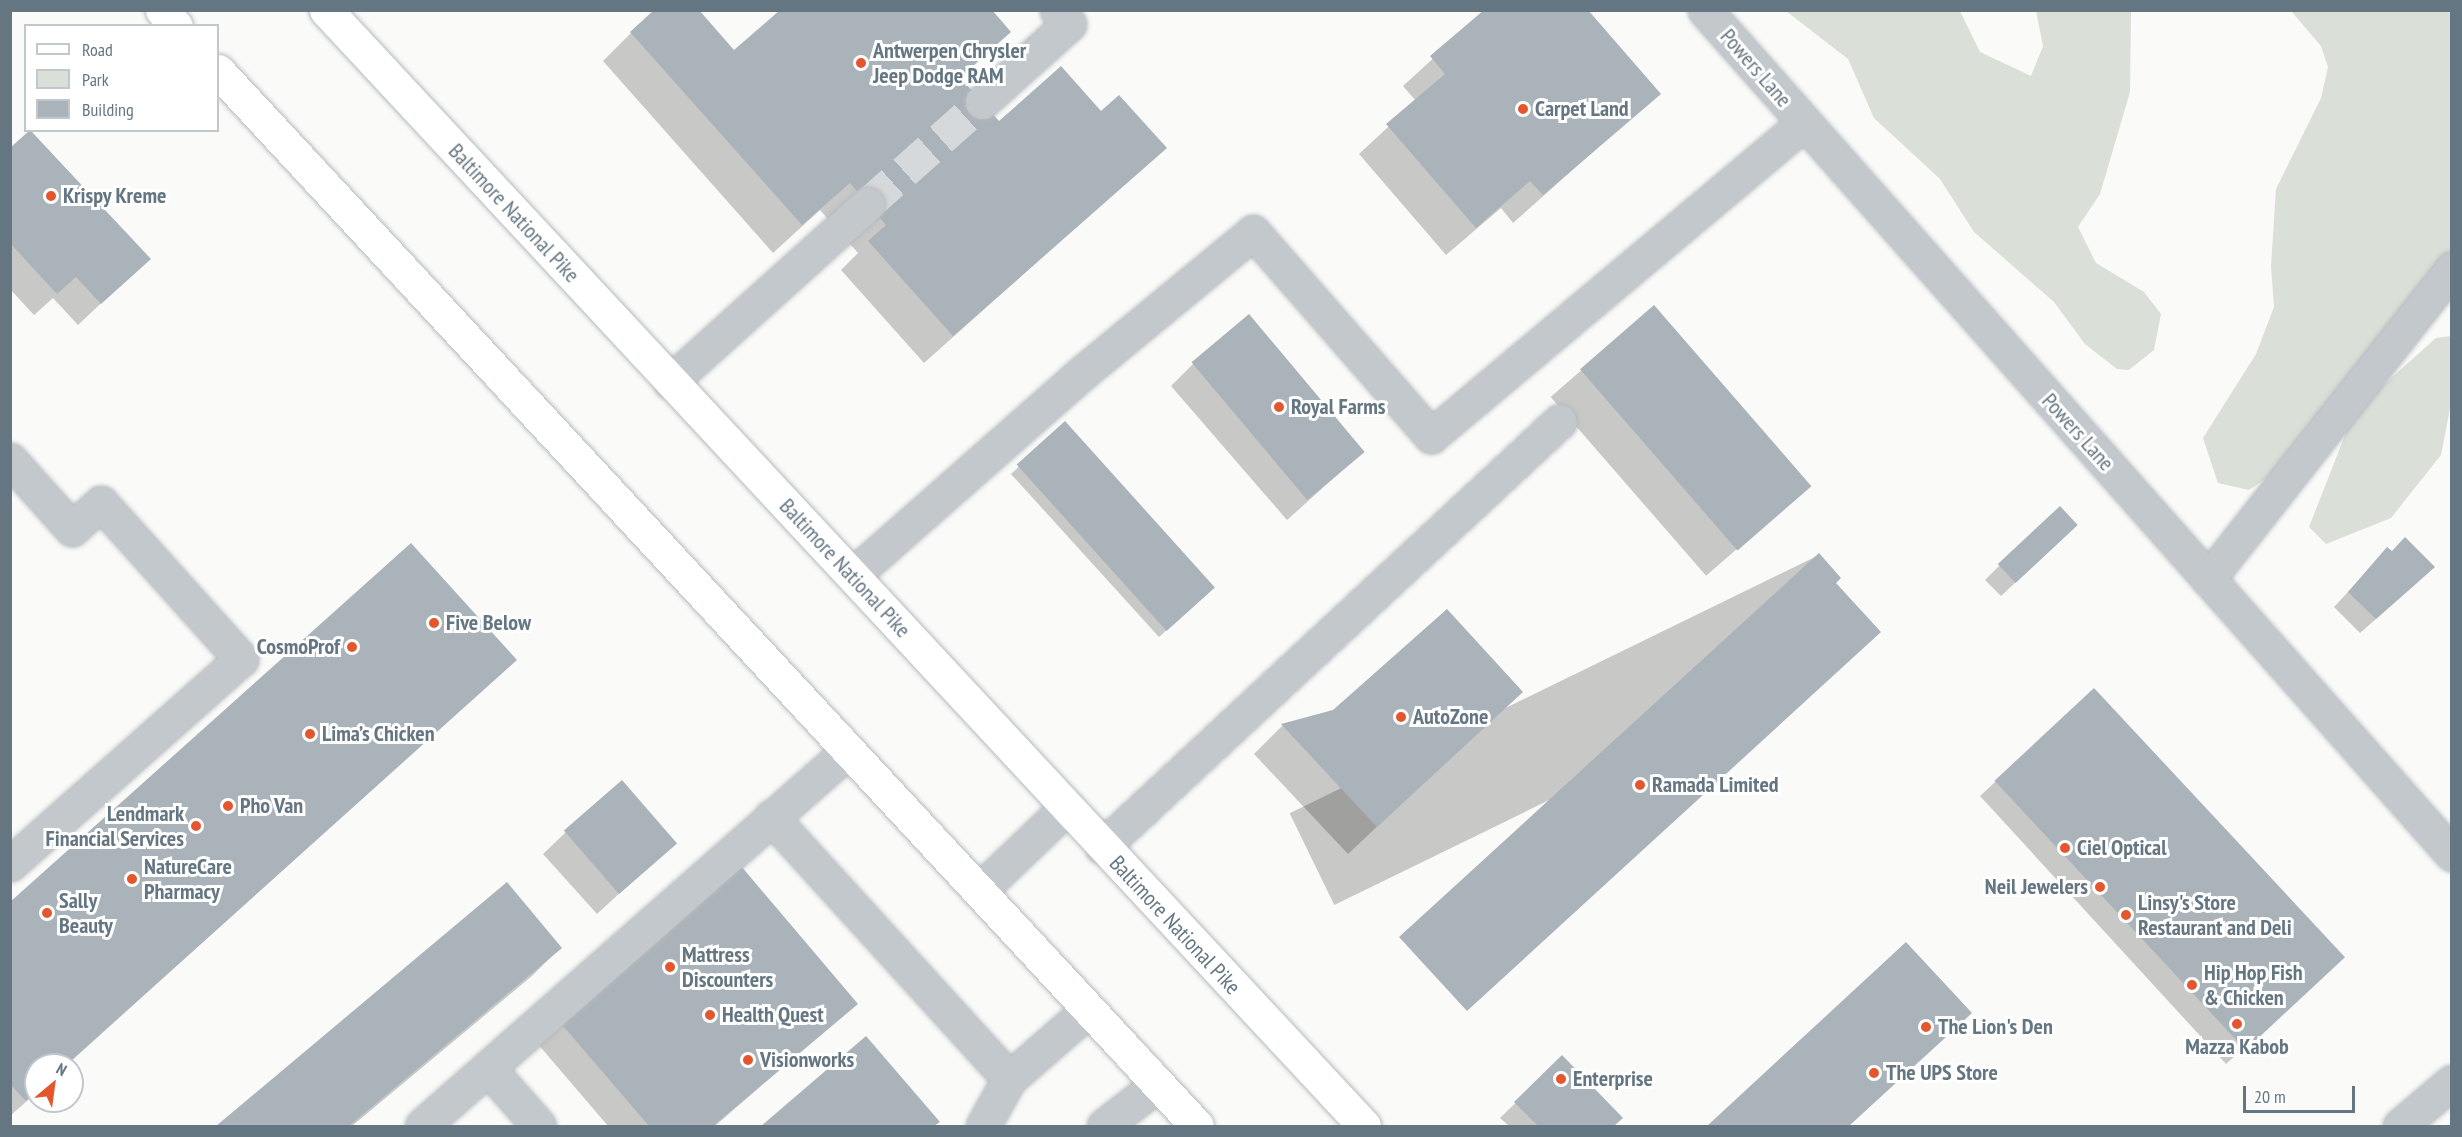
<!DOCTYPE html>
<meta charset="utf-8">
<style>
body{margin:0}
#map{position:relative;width:2462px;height:1137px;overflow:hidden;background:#fafaf8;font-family:"PT Sans Narrow",sans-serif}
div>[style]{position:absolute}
.green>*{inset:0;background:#dadfd7}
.shadow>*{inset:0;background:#0003;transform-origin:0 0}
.building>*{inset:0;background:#aab3b9;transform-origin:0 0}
.minor-tunnel>*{height:33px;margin-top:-16.5px;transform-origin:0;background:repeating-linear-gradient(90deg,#d5d9db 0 33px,transparent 0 49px)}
.roads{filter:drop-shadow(0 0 2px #b5babe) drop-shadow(0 0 2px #b5babe)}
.minor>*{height:33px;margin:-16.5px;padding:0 16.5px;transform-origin:16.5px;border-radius:16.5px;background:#c3c8cc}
.major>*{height:33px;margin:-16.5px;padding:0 16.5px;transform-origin:16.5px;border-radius:16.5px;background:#fff}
.dots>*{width:16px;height:16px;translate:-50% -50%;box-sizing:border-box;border:3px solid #fff;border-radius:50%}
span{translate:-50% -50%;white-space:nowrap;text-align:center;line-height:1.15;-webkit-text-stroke:6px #fff;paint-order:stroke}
.poi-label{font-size:22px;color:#657683;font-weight:700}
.left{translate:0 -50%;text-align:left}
.right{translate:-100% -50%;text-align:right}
.street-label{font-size:22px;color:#657683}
.frame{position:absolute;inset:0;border:12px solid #657683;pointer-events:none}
.legend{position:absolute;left:24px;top:24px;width:195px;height:108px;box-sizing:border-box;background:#fff;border:2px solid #c1c8cd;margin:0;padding:8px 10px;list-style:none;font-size:18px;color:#657683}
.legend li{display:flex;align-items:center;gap:12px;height:30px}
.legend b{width:30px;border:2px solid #c1c8cd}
.north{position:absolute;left:24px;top:1053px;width:60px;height:60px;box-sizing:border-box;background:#fff;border:2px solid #c1c8cd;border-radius:50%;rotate:29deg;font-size:16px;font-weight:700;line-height:24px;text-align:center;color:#657683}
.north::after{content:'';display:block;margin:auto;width:21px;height:27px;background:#e4572e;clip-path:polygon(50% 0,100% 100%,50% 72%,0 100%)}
.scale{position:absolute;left:2243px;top:1086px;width:112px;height:27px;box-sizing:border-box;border:3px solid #657683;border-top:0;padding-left:8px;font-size:18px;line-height:21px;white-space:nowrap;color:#657683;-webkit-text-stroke:4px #fff;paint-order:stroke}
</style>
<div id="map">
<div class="green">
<div style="clip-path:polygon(1786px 11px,1960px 11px,1980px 52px,2031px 76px,2043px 46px,2036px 11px,2131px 11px,2130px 92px,2100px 194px,2078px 227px,2096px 263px,2144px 292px,2161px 314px,2154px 350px,2129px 370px,2117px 369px,2085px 344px,2054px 302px,1974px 232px,1940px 179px,1874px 118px,1848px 59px)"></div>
<div style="clip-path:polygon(2291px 11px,2451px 11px,2451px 254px,2283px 467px,2249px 490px,2218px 483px,2203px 438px,2256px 354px,2274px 307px,2271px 266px,2276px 189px,2321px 98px,2328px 67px,2321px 46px)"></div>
<div style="clip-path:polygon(2451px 336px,2451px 403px,2441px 455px,2391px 518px,2326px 544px,2309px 527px,2347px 430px,2380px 388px,2436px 338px)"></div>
</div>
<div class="shadow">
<div style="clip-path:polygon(1486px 10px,1658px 94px,1513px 223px,1501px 208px,1446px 255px,1359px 154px,1416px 101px,1403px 86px)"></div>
<div style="clip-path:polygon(1009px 32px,960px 79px,999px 123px,1101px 113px,1165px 148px,924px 363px,841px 270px,858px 253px,820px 210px,773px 253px,603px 61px,631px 33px,734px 53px)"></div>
<div style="clip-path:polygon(31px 131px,148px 259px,78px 325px,53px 298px,34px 315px,10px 289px,10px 150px)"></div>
<div style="left:1654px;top:307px;width:237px;height:137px;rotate:49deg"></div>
<div style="clip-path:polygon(1193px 364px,1364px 451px,1287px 520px,1171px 386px)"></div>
<div style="clip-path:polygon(1065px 423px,1207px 594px,1159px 637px,1011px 474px)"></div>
<div style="clip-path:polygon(2061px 540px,2001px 596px,1985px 580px,2000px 565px)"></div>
<div style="clip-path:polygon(2388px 549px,2418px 582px,2360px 633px,2334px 607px)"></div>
<div style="left:1819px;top:555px;width:102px;height:589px;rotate:64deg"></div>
<div style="clip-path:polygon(515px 660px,67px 1065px,36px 1065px,36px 1093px,10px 1116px,10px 904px)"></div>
<div style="clip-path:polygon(2094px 690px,2326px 974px,2226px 1064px,1980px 796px)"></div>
<div style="clip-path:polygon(1521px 691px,1348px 854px,1254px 754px,1282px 726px,1334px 712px)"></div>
<div style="clip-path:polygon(566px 832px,675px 842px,597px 914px,543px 854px)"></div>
<div style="clip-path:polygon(741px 868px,856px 1004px,715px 1126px,608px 1126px,537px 1043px)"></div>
<div style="clip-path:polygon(507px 884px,560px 948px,532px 976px,352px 1126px,218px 1126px)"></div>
<div style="clip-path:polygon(1906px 944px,1948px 1035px,1848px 1126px,1709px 1126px)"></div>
<div style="clip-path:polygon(866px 1038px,938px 1122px,933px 1126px,764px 1126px)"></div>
<div style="clip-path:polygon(1562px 1058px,1621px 1118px,1612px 1126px,1509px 1126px,1500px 1118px)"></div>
</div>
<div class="building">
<div style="clip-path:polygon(654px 10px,699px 10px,734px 50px,780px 10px,992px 10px,1011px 32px,960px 77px,999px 121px,1061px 66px,1101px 111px,1119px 95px,1167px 148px,953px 336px,868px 241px,886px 225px,850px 183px,802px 225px,630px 32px)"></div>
<div style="clip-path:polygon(1484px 10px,1588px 10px,1661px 94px,1543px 195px,1530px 181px,1476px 228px,1386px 124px,1445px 74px,1430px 56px)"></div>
<div style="clip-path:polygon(30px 130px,151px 259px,101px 304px,76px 277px,57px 294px,10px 243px,10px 148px)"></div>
<div style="left:1654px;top:305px;width:240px;height:98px;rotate:49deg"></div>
<div style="left:1249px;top:314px;width:180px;height:75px;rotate:50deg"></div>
<div style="left:1065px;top:421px;width:224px;height:65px;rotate:48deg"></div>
<div style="left:2060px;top:506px;width:26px;height:85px;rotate:47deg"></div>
<div style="clip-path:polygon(2405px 537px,2435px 567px,2376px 619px,2348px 592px,2387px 547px,2392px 551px)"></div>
<div style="clip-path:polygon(411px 543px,517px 660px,66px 1065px,36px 1065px,36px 1092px,26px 1101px,10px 1084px,10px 902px)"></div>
<div style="clip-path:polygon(1819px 553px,1841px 578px,1836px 583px,1881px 632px,1467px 1011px,1399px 937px)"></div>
<div style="clip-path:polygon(1447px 609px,1523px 692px,1377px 827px,1281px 724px,1333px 710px)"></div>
<div style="left:2094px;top:688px;width:368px;height:136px;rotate:47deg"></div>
<div style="left:622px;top:780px;width:84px;height:77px;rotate:49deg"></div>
<div style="clip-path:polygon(741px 866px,858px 1004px,713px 1126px,649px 1126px,558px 1020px)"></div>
<div style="clip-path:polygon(507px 882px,562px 948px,349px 1126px,216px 1126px)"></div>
<div style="clip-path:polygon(1906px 942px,1972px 1013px,1849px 1126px,1707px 1126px)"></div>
<div style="clip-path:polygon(866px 1036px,940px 1122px,934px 1126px,761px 1126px)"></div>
<div style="clip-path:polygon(1562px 1055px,1623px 1118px,1614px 1126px,1538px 1126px,1514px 1102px)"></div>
</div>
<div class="minor-tunnel">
<div style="left:868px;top:204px;width:153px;rotate:-41.8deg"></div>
</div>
<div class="roads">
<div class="minor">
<div style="left:1705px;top:10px;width:1127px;rotate:48.49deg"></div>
<div style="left:982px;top:102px;width:117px;rotate:-41.9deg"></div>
<div style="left:1069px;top:24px;width:18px;rotate:-131deg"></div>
<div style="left:670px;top:382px;width:266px;rotate:-42deg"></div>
<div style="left:10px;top:460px;width:93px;rotate:48.1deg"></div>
<div style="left:72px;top:529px;width:39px;rotate:-42deg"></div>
<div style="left:101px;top:503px;width:210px;rotate:48.1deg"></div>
<div style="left:241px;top:659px;width:309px;rotate:138.4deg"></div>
<div style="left:853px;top:575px;width:304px;rotate:-41.4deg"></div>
<div style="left:1081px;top:374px;width:223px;rotate:-39.5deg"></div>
<div style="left:1253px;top:232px;width:271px;rotate:48.9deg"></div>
<div style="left:1431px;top:436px;width:487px;rotate:-40deg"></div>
<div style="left:2208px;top:579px;width:395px;rotate:-51.8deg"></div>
<div style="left:771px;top:817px;width:354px;rotate:47.7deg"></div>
<div style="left:1009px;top:1079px;width:105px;rotate:-41.1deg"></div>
<div style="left:1102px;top:847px;width:625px;rotate:-42.93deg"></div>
<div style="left:979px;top:891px;width:122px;rotate:-43.7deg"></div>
<div style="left:488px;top:1068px;width:77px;rotate:48.7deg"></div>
<div style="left:422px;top:1126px;width:568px;rotate:-41.36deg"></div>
<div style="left:983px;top:1126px;width:54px;rotate:-61deg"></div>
<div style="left:1104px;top:1126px;width:68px;rotate:-37.9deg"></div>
<div style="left:2400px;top:1126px;width:68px;rotate:-40.2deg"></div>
</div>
<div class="major">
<div style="left:162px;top:10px;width:21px;rotate:49deg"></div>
<div style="left:326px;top:10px;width:1524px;rotate:47.07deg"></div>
<div style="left:218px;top:71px;width:1439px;rotate:47.14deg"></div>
</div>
</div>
<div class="dots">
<div style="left:861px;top:63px;background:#e4572e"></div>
<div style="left:1523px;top:109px;background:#e4572e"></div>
<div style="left:51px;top:196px;background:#e4572e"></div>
<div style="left:1279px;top:407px;background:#e4572e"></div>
<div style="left:434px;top:623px;background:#e4572e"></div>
<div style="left:352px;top:647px;background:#e4572e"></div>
<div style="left:1401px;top:717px;background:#e4572e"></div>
<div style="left:310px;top:734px;background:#e4572e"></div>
<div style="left:1640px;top:785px;background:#e4572e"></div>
<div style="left:228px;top:806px;background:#e4572e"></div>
<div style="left:196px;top:826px;background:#e4572e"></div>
<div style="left:2065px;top:848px;background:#e4572e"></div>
<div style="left:132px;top:879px;background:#e4572e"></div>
<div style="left:2100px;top:887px;background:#e4572e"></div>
<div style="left:47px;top:913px;background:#e4572e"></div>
<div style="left:2126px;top:915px;background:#e4572e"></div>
<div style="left:670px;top:967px;background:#e4572e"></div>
<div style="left:2192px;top:985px;background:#e4572e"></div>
<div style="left:710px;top:1015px;background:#e4572e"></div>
<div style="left:2237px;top:1024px;background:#e4572e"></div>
<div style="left:1926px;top:1027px;background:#e4572e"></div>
<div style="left:748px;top:1060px;background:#e4572e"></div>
<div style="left:1874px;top:1073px;background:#e4572e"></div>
<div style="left:1561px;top:1079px;background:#e4572e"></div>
</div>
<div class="poi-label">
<span class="left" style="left:873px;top:63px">Antwerpen Chrysler<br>Jeep Dodge RAM</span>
<span class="left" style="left:1535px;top:109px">Carpet Land</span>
<span class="left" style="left:63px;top:196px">Krispy Kreme</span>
<span class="left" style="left:1291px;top:407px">Royal Farms</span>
<span class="left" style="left:446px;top:623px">Five Below</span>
<span class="right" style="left:340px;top:647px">CosmoProf</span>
<span class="left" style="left:1413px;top:717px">AutoZone</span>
<span class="left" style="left:322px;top:734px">Lima’s Chicken</span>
<span class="left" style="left:1652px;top:785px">Ramada Limited</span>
<span class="left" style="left:240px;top:806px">Pho Van</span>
<span class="right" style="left:184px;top:826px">Lendmark<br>Financial Services</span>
<span class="left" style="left:2077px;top:848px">Ciel Optical</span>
<span class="left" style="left:144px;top:879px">NatureCare<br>Pharmacy</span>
<span class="right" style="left:2088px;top:887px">Neil Jewelers</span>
<span class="left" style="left:59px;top:913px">Sally<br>Beauty</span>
<span class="left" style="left:2138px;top:915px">Linsy's Store<br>Restaurant and Deli</span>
<span class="left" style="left:682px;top:967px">Mattress<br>Discounters</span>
<span class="left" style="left:2204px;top:985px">Hip Hop Fish<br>&amp; Chicken</span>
<span class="left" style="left:722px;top:1015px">Health Quest</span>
<span class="left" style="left:1938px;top:1027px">The Lion's Den</span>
<span style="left:2237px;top:1047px">Mazza Kabob</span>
<span class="left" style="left:760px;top:1060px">Visionworks</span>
<span class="left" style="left:1886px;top:1073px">The UPS Store</span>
<span class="left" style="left:1573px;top:1079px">Enterprise</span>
</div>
<div class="street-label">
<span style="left:1756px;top:68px;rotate:49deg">Powers Lane</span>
<span style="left:514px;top:213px;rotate:47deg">Baltimore National Pike</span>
<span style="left:2078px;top:432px;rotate:48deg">Powers Lane</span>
<span style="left:845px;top:568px;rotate:47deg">Baltimore National Pike</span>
<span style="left:1175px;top:925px;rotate:47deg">Baltimore National Pike</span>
</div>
<div class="frame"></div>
<ul class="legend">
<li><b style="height:8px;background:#fff"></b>Road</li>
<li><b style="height:16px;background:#dadfd7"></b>Park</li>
<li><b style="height:16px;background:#aab3b9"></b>Building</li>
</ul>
<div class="north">N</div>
<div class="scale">20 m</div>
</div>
